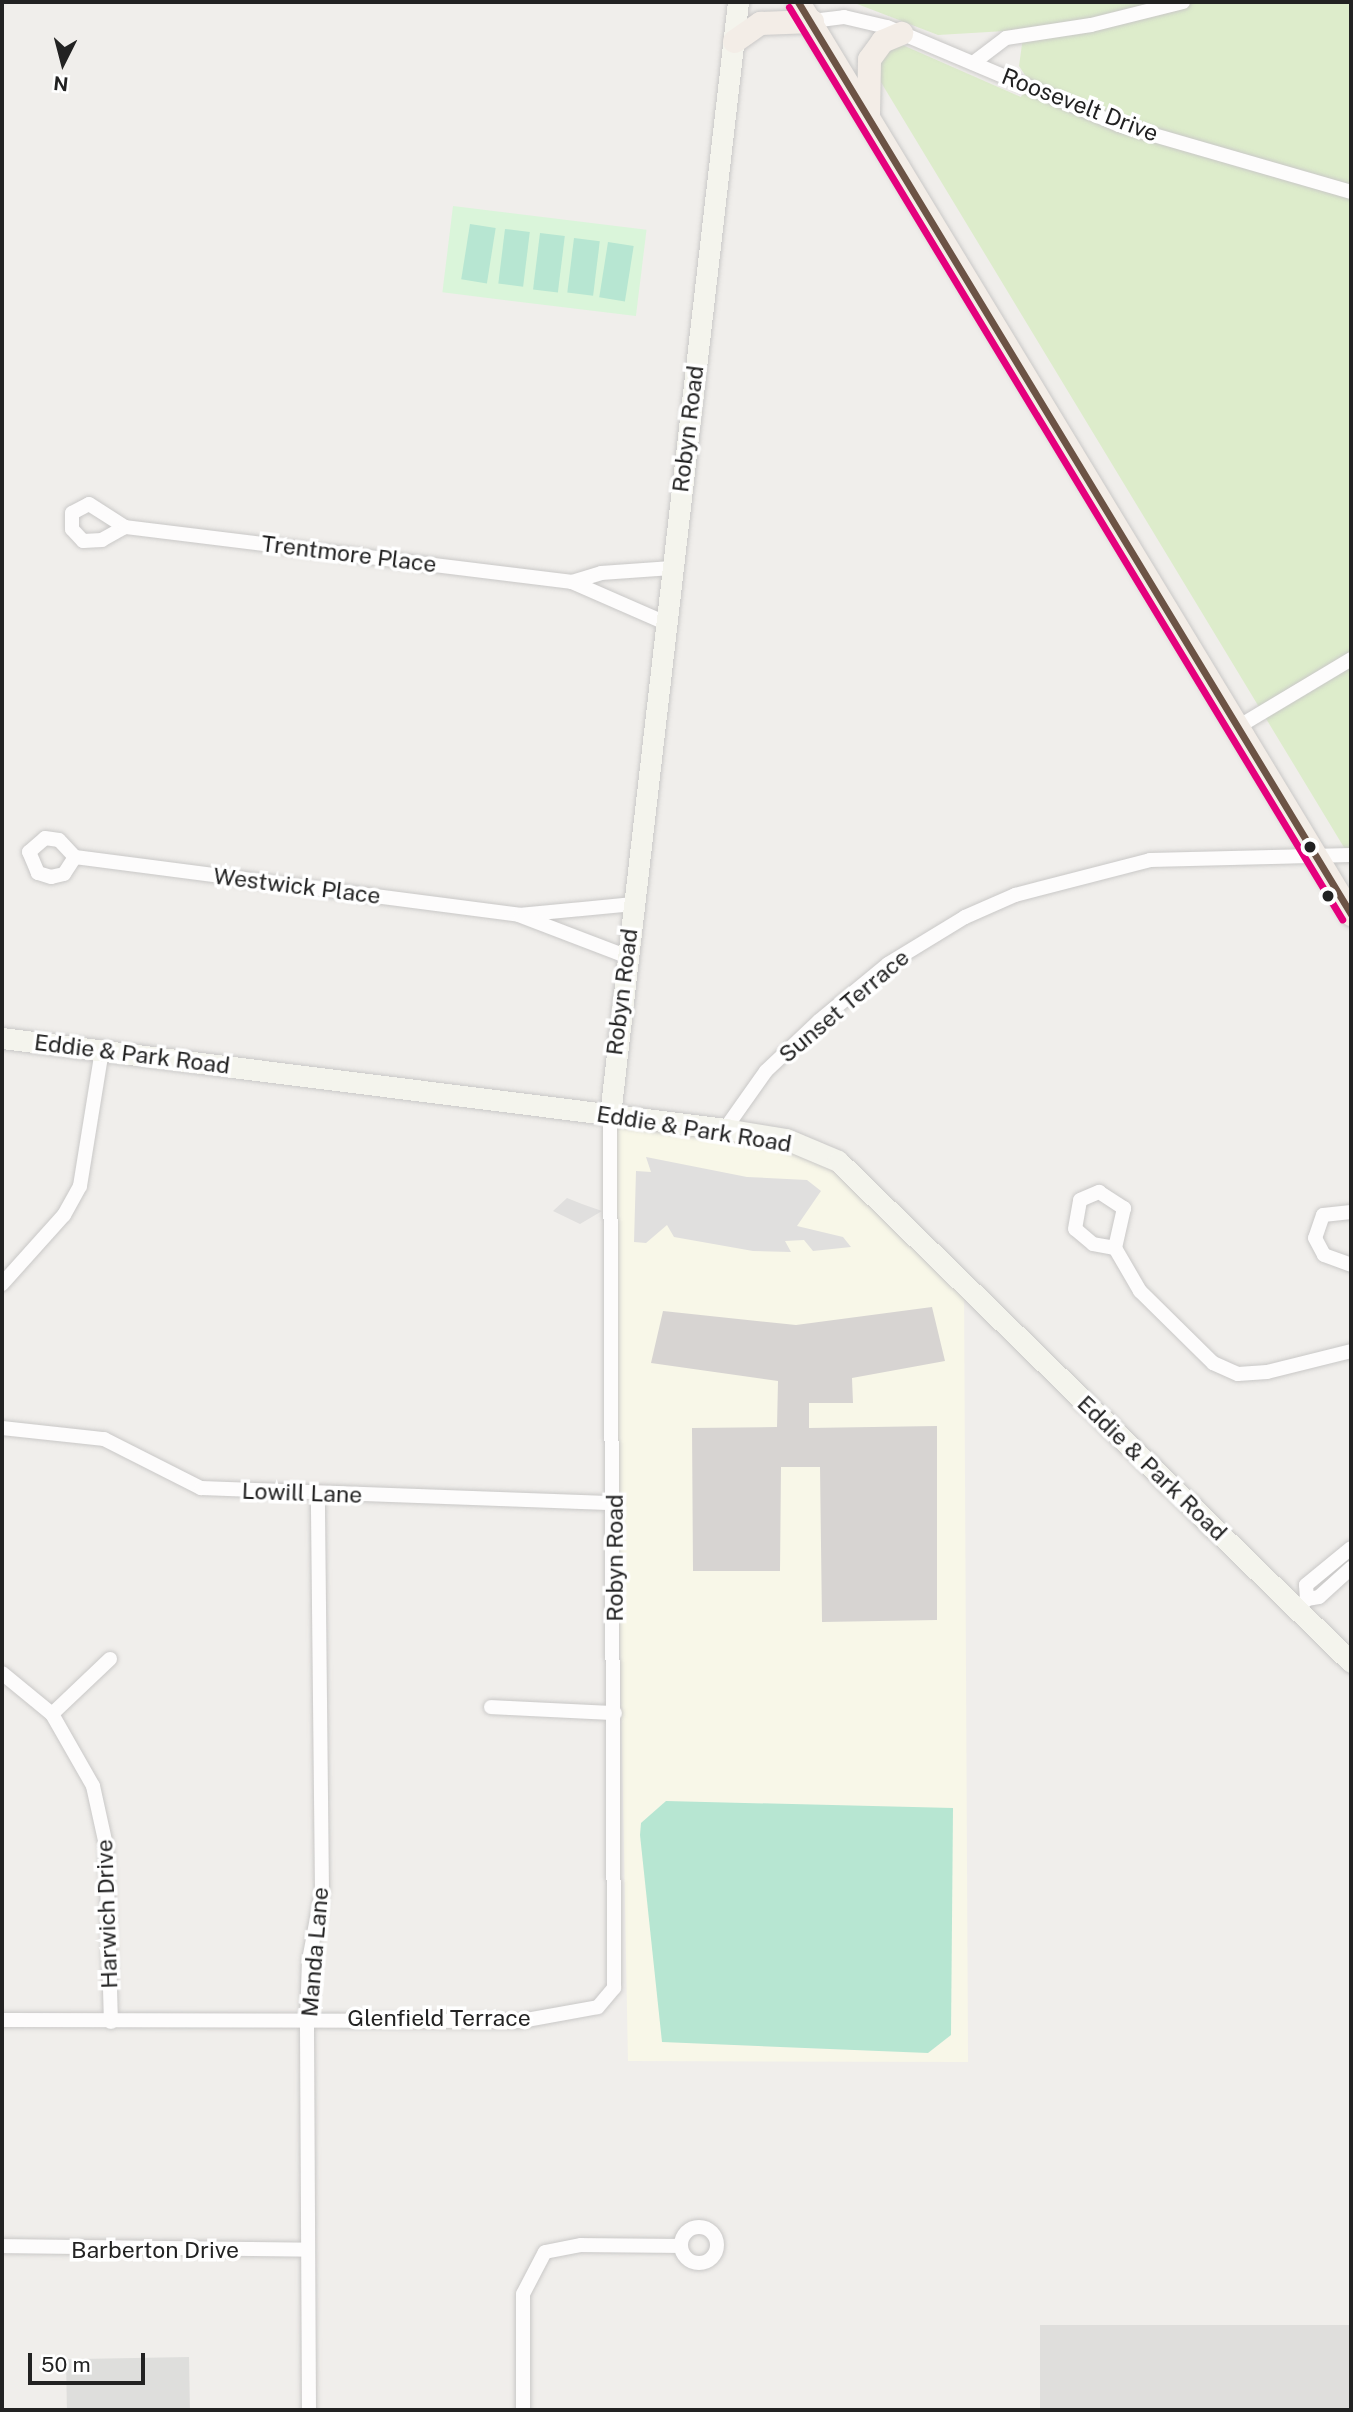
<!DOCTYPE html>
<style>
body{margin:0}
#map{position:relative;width:1353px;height:2412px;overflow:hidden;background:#f0eeeb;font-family:"Public Sans",sans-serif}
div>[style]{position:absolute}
.residential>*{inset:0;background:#dfdedc;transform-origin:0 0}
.education>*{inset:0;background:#f8f7e8}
.religious>*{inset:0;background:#dededc;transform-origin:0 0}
.grass>*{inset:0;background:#ddeccb}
.park>*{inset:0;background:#daf5da;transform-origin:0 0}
.pitch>*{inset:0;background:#b7e6d2;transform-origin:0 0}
.parking>*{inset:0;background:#e0dfde}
.building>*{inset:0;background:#d7d4d2}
.roads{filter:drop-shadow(0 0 2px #c9c8c7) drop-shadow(0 0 2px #c9c8c7)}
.street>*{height:14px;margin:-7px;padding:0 7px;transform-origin:7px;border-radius:7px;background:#fdfcfc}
.street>.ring{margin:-7px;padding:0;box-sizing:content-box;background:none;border:14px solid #fdfcfc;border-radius:50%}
.secondary>*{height:21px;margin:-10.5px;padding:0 10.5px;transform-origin:10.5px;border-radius:10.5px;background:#f4f4ed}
.primary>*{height:23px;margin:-11.5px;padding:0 11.5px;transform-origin:11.5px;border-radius:11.5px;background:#f3ede7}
.bus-1>*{height:7px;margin:-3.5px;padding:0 3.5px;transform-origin:3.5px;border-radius:3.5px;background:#6c5345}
.bus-2>*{height:7px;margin:-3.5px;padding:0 3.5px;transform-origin:3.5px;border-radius:3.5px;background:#e5007d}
.dots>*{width:19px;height:19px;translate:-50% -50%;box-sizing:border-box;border:4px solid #fff;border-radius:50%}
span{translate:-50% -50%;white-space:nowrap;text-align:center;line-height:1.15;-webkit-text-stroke:7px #fff;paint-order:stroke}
.street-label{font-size:23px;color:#222}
.frame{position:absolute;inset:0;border:4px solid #222;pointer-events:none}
.north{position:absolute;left:28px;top:28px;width:70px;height:70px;-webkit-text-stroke:5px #fff;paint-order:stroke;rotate:186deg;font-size:19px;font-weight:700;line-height:28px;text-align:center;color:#222}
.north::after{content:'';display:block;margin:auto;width:24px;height:32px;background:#222;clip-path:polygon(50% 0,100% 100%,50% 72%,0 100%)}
.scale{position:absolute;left:28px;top:2353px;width:117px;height:32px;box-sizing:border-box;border:4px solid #222;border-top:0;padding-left:9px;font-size:21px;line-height:24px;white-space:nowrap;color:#222;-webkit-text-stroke:5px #fff;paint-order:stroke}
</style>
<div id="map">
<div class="residential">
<div style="left:1351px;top:2325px;width:85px;height:311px;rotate:90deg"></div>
</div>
<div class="education">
<div style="clip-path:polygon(610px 1115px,782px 1144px,835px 1166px,964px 1284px,968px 2062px,628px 2061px)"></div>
</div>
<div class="religious">
<div style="left:189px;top:2357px;width:53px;height:123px;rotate:89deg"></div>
</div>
<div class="grass">
<div style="clip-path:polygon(852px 2px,1351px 2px,1351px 859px,879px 79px,875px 62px,898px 43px,1021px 97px,1029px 81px,1019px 66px,1024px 30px,938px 35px)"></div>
</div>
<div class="park">
<div style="left:453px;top:206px;width:195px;height:87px;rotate:7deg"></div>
</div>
<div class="pitch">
<div style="left:470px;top:224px;width:26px;height:56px;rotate:9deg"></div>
<div style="left:505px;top:229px;width:25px;height:55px;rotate:7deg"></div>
<div style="left:540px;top:233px;width:25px;height:57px;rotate:7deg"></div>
<div style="left:574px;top:238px;width:26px;height:55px;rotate:7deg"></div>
<div style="left:608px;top:242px;width:26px;height:56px;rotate:9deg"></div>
<div style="clip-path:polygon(666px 1801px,953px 1808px,951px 2035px,928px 2053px,662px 2042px,640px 1835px,641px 1823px)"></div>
</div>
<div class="parking">
<div style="clip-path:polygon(646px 1157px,747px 1177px,807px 1180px,821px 1191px,797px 1226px,843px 1237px,851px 1247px,813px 1251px,804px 1240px,785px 1241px,791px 1252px,753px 1251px,674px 1237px,667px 1225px,646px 1243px,634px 1242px,636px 1171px,651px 1172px)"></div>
<div style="clip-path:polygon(567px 1198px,582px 1204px,602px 1211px,580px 1224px,553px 1211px)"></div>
</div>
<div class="building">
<div style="clip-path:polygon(932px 1307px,945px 1361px,852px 1378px,853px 1403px,809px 1403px,809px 1428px,937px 1426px,937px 1620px,822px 1622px,820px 1467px,781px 1467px,780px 1571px,693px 1571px,692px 1428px,777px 1427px,778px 1381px,651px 1363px,663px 1311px,796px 1325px)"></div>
</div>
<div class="roads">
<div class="street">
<div style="left:812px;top:21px;width:32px;rotate:-7deg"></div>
<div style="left:844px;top:17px;width:44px;rotate:13.1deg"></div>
<div style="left:887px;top:27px;width:252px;rotate:22.9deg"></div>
<div style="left:1119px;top:125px;width:241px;rotate:16.1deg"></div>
<div style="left:973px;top:63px;width:41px;rotate:-37.1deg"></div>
<div style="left:1006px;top:38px;width:86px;rotate:-8.7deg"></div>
<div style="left:1091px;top:25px;width:95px;rotate:-14deg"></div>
<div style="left:125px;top:527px;width:26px;rotate:151deg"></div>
<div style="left:102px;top:540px;width:19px;rotate:177deg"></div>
<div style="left:83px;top:541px;width:16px;rotate:-133deg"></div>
<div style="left:72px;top:529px;width:16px;rotate:-90deg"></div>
<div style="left:72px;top:513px;width:19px;rotate:-28deg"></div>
<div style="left:89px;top:504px;width:43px;rotate:32.6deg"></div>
<div style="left:125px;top:527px;width:450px;rotate:7deg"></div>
<div style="left:572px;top:582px;width:103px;rotate:23.6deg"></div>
<div style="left:572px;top:582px;width:30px;rotate:-17deg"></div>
<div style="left:601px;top:573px;width:71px;rotate:-4deg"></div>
<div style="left:1238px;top:727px;width:132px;rotate:-31deg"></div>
<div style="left:75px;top:857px;width:20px;rotate:123deg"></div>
<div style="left:64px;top:874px;width:13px;rotate:167deg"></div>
<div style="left:51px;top:877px;width:14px;rotate:-163deg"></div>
<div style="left:38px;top:873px;width:23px;rotate:-113deg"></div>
<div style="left:29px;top:852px;width:21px;rotate:-41deg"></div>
<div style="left:45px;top:838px;width:14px;rotate:8deg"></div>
<div style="left:59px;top:840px;width:23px;rotate:47deg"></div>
<div style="left:75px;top:857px;width:448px;rotate:7.4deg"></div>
<div style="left:519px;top:915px;width:115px;rotate:-5.5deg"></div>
<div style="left:521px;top:916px;width:112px;rotate:20.9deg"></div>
<div style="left:725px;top:1129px;width:71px;rotate:-54.7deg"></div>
<div style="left:766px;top:1071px;width:73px;rotate:-43.3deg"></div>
<div style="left:819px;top:1021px;width:89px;rotate:-39.6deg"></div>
<div style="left:888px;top:964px;width:90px;rotate:-31.4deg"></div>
<div style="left:965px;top:917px;width:55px;rotate:-23.7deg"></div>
<div style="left:1015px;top:895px;width:139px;rotate:-14.5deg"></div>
<div style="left:1150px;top:860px;width:201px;rotate:-1.4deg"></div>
<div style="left:1099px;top:1192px;width:30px;rotate:33deg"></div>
<div style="left:1124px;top:1208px;width:41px;rotate:102.7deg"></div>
<div style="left:1115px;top:1248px;width:22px;rotate:-170deg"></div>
<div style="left:1093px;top:1244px;width:23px;rotate:-140deg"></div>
<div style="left:1075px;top:1229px;width:29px;rotate:-80deg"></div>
<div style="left:1080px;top:1200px;width:21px;rotate:-23deg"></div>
<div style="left:1351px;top:1212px;width:28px;rotate:174deg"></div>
<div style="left:1323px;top:1215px;width:24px;rotate:109deg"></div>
<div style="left:1315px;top:1238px;width:19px;rotate:62deg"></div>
<div style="left:1324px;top:1255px;width:29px;rotate:20deg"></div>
<div style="left:1115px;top:1248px;width:50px;rotate:59.8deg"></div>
<div style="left:1140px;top:1291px;width:103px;rotate:44.6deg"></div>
<div style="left:1213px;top:1363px;width:27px;rotate:24deg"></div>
<div style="left:1238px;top:1374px;width:29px;rotate:-4deg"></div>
<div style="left:1267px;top:1372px;width:87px;rotate:-14deg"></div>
<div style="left:2px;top:1284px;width:93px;rotate:-48.1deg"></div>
<div style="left:64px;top:1215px;width:33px;rotate:-61deg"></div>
<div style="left:80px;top:1186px;width:138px;rotate:-80.8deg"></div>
<div style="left:2px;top:1428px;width:103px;rotate:6.2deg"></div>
<div style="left:104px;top:1439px;width:109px;rotate:26.8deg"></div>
<div style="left:201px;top:1488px;width:414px;rotate:2.1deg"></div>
<div style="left:1307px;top:1599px;width:12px;rotate:-9deg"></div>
<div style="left:1319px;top:1597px;width:43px;rotate:-42.2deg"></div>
<div style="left:1297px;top:1610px;width:15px;rotate:-48deg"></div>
<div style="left:1307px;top:1599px;width:14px;rotate:-94deg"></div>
<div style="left:1306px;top:1585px;width:58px;rotate:-39.4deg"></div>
<div style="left:2px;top:1673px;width:65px;rotate:39.4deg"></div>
<div style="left:52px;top:1714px;width:83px;rotate:60.3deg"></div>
<div style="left:93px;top:1786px;width:60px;rotate:77.6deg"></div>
<div style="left:106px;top:1845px;width:177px;rotate:88.4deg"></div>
<div style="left:491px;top:1707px;width:124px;rotate:2.8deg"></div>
<div style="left:52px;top:1714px;width:80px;rotate:-43.5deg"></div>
<div style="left:2px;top:2020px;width:519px;rotate:0.11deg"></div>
<div style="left:521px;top:2021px;width:78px;rotate:-10.3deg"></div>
<div style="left:598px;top:2007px;width:25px;rotate:-50deg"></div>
<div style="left:614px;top:1988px;width:873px;rotate:-90.26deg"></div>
<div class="ring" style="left:681px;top:2227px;width:22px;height:22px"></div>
<div style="left:2px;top:2246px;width:306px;rotate:0.7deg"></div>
<div style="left:309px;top:2410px;width:392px;rotate:-90.3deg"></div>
<div style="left:307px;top:2018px;width:58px;rotate:-88deg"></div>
<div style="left:309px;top:1960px;width:69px;rotate:-79.2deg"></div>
<div style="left:322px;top:1892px;width:397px;rotate:-90.6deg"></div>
<div style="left:523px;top:2410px;width:116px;rotate:-90deg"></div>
<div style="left:523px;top:2294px;width:47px;rotate:-62.4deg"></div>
<div style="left:545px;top:2252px;width:37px;rotate:-11deg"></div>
<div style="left:581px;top:2245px;width:96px;rotate:0.6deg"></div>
</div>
<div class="secondary">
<div style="left:2px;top:1038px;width:729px;rotate:7.17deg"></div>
<div style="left:725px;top:1129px;width:62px;rotate:9.3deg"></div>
<div style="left:786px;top:1139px;width:56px;rotate:22.9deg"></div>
<div style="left:838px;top:1161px;width:717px;rotate:44.32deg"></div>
<div style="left:610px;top:1115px;width:1120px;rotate:-83.44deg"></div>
</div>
<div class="primary">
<div style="left:798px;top:2px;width:1067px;rotate:58.77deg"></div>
<div style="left:734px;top:41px;width:32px;rotate:-35deg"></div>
<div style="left:760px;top:23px;width:52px;rotate:-2.2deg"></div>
<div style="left:868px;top:113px;width:54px;rotate:-88.9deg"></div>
<div style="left:869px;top:59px;width:22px;rotate:-54deg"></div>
<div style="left:882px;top:41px;width:21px;rotate:-23deg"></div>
</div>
</div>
<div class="bus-1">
<div style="left:798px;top:2px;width:1067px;rotate:58.77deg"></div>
</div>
<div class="bus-2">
<div style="left:789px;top:7px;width:1067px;rotate:58.77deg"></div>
</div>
<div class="dots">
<div style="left:1310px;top:847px;background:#222"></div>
<div style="left:1328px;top:896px;background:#222"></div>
</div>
<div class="street-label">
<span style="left:1080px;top:105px;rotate:21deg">Roosevelt Drive</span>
<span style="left:688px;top:429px;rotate:-83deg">Robyn Road</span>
<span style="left:349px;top:554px;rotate:7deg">Trentmore Place</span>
<span style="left:297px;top:886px;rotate:7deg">Westwick Place</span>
<span style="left:622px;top:992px;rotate:-83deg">Robyn Road</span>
<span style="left:844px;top:1006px;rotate:-40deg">Sunset Terrace</span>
<span style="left:132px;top:1054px;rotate:7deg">Eddie &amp; Park Road</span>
<span style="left:694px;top:1129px;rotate:9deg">Eddie &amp; Park Road</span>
<span style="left:1152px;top:1468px;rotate:44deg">Eddie &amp; Park Road</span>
<span style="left:302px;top:1493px;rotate:2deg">Lowill Lane</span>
<span style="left:615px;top:1558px;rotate:-90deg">Robyn Road</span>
<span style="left:107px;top:1914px;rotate:-92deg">Harwich Drive</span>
<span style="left:315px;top:1952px;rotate:-85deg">Manda Lane</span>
<span style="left:439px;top:2018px">Glenfield Terrace</span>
<span style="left:155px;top:2250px">Barberton Drive</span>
</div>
<div class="frame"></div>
<div class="north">N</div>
<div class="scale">50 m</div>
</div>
